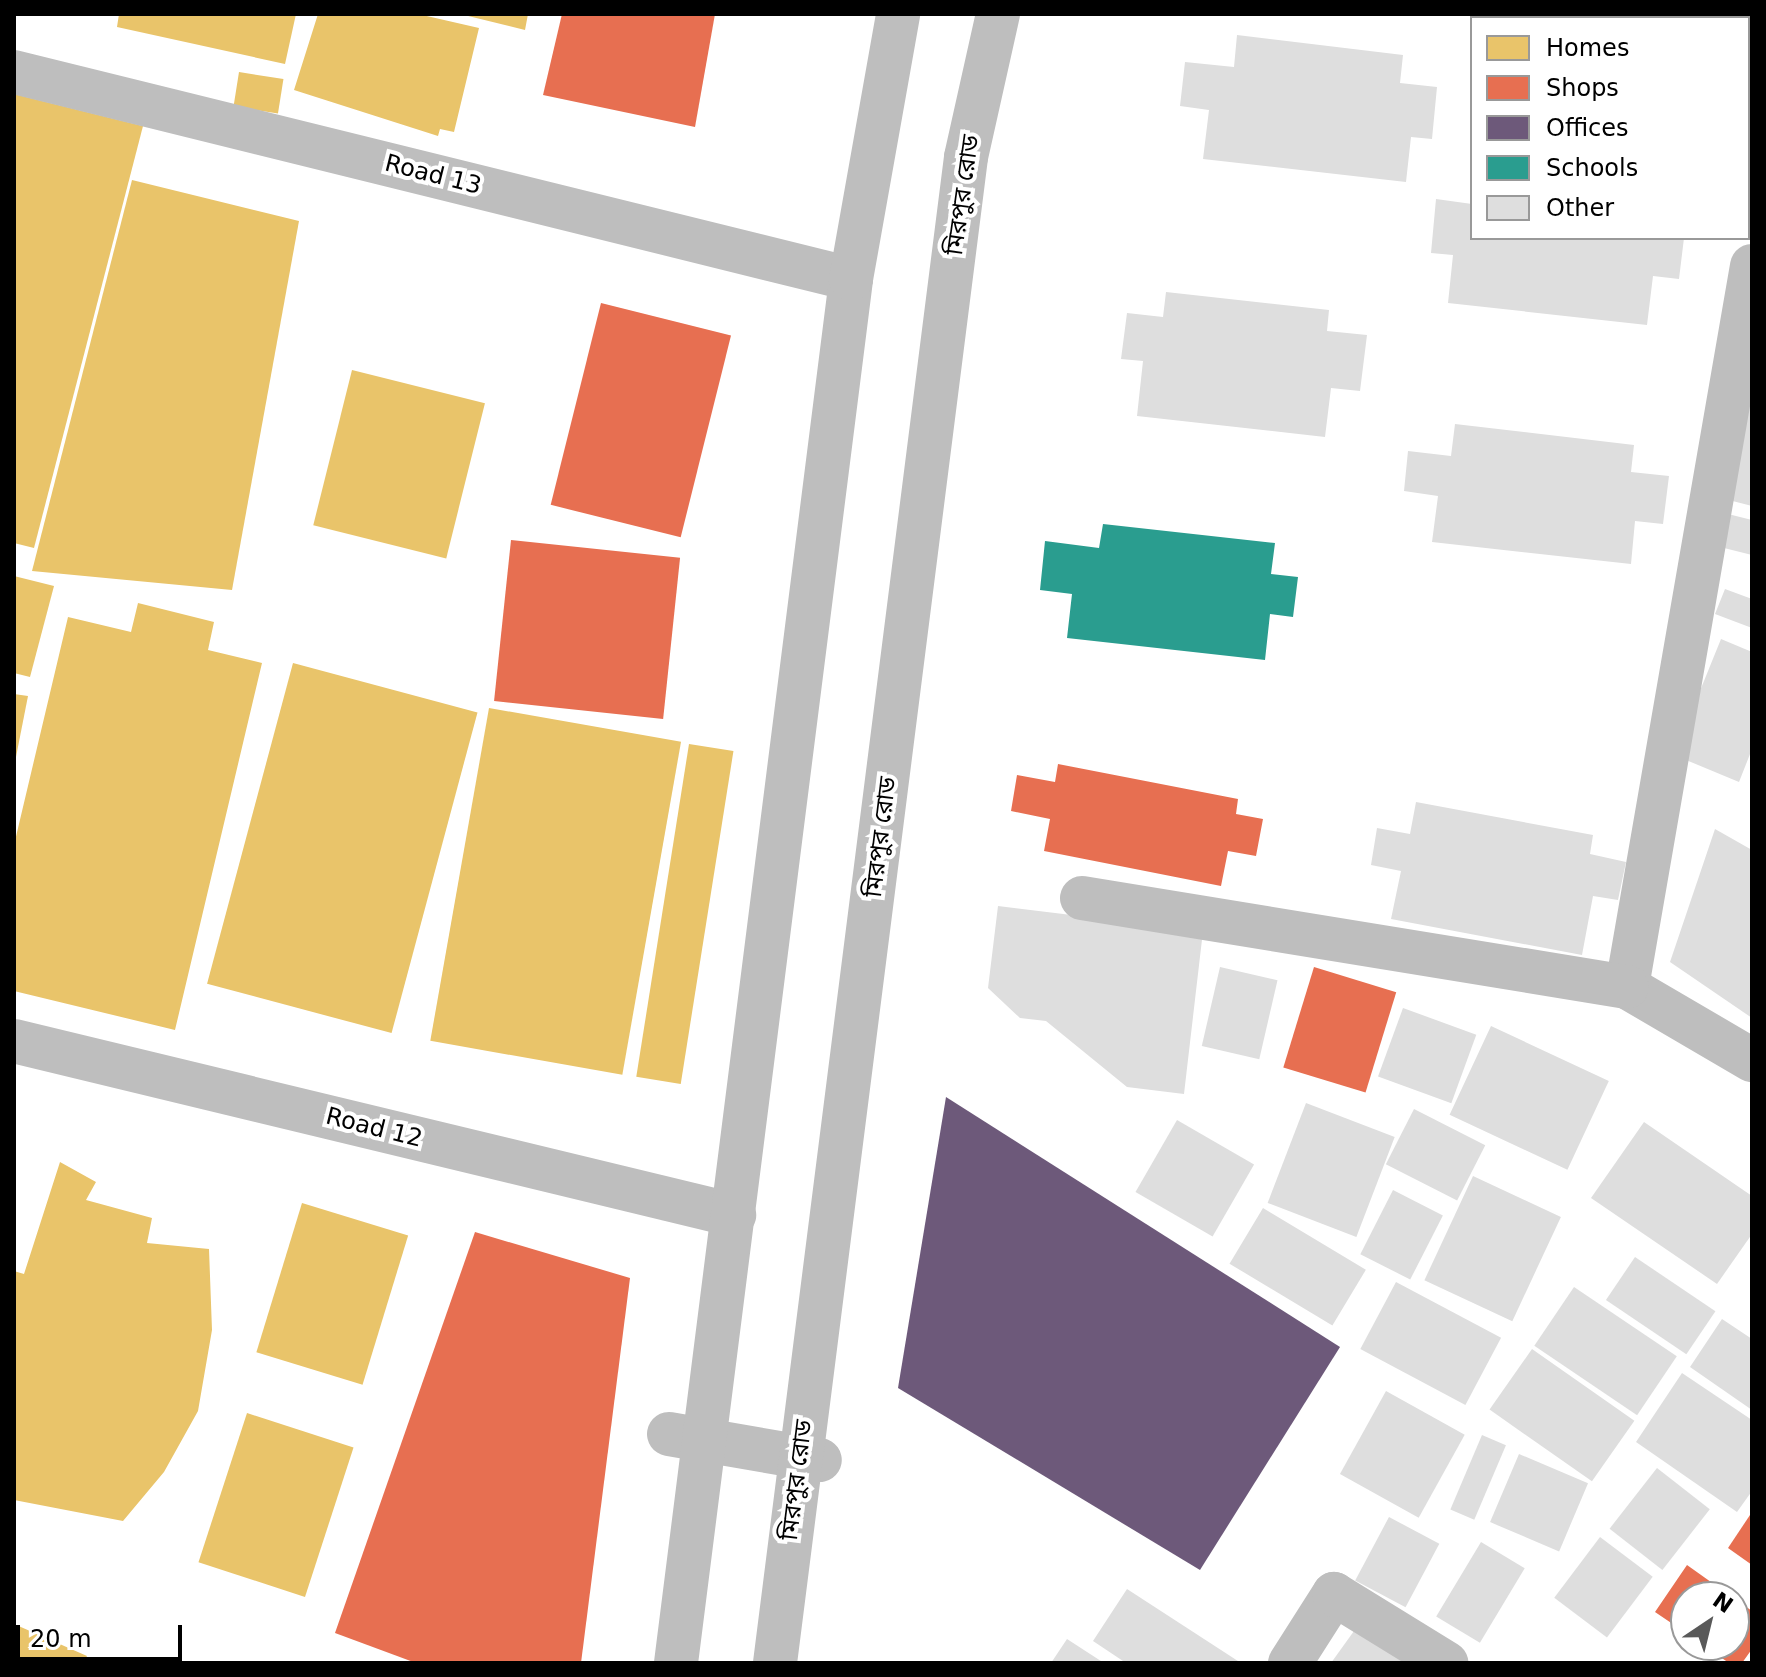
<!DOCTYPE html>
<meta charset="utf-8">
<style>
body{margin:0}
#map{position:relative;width:1766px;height:1677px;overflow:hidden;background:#fff;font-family:"DejaVu Sans","Noto Sans Bengali",sans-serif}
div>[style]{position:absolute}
.homes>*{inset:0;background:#e9c46a;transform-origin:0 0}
.shops>*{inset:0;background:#e76f51;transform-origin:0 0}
.offices>*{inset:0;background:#6d597a}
.schools>*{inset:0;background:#2a9d8f}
.building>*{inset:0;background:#dedede;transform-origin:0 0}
.street>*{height:44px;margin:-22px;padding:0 22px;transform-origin:22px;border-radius:22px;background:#bebebe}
.highway>*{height:44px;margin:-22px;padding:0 22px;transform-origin:22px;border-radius:22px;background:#bebebe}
span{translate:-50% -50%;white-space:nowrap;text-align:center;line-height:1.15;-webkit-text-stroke:8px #fff;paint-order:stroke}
.street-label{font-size:24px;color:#000}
.frame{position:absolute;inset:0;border:16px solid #000;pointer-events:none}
.legend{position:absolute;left:1470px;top:16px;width:280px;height:224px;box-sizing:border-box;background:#fff;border:2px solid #999;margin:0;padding:10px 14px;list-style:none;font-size:24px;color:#000}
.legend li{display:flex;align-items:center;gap:16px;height:40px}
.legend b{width:40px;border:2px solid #999}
.north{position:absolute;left:1670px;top:1581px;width:80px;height:80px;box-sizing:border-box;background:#fff;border:2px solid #999;border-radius:50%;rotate:35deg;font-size:22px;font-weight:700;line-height:32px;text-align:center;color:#000}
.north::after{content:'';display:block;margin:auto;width:28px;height:36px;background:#595959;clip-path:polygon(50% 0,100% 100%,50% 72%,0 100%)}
.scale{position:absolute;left:16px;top:1625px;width:166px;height:36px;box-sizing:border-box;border:4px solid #000;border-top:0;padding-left:10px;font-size:24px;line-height:28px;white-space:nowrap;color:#000;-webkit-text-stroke:6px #fff;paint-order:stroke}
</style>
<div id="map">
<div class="homes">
<div style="clip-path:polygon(119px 14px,296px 14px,285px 64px,117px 27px)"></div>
<div style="clip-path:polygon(318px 14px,418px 14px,479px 28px,454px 132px,440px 129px,438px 136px,294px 90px)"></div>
<div style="clip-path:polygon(460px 14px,528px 14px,525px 30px)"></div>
<div style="left:239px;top:72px;width:45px;height:35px;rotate:9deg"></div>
<div style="clip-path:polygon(14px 94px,143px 126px,34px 548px,14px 543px)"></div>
<div style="clip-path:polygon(132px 180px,299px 221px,232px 590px,32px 571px)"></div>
<div style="left:352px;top:370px;width:137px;height:160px;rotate:14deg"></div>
<div style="clip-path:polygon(14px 576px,54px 586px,30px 677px,14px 673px)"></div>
<div style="clip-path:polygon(138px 603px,214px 622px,208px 650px,262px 663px,175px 1030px,14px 991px,14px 845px,68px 617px,131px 632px)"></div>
<div style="left:293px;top:663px;width:191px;height:332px;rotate:15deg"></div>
<div style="clip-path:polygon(14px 694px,28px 696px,15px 762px,14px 762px)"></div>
<div style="left:489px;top:708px;width:195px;height:338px;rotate:10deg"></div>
<div style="left:689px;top:744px;width:45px;height:337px;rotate:9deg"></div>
<div style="clip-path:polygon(60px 1162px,96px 1182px,86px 1200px,152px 1218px,147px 1243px,209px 1249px,212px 1330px,198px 1411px,164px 1472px,123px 1521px,14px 1500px,14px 1271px,24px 1274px)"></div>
<div style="left:302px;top:1203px;width:111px;height:156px;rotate:17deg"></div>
<div style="left:247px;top:1413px;width:112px;height:157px;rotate:18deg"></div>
<div style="clip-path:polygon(14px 1624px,87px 1656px,83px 1663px,14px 1663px)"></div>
</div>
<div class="shops">
<div style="clip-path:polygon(562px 14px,715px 14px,695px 127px,543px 95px)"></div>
<div style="left:601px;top:303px;width:134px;height:208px;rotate:14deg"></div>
<div style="left:511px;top:540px;width:170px;height:162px;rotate:6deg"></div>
<div style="clip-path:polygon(1058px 764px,1238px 799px,1236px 814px,1263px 819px,1256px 856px,1228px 851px,1221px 886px,1044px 851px,1050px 819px,1011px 811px,1017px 775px,1055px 782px)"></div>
<div style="left:1314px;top:967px;width:86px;height:105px;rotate:17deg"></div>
<div style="clip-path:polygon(475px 1232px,630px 1278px,581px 1663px,416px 1663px,335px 1633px)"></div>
<div style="clip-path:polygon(1752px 1512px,1752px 1565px,1728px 1548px)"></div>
<div style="clip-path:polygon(1687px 1565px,1732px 1597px,1686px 1597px,1686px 1633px,1655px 1612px)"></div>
<div style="clip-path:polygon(1734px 1598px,1752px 1611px,1752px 1649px,1742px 1663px,1729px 1663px,1703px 1645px,1734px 1645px)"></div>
</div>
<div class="offices">
<div style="clip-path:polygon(946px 1097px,1340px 1347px,1200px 1570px,898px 1388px)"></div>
</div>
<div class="schools">
<div style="clip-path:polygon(1103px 524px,1275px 543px,1271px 574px,1298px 577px,1293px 617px,1270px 614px,1265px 660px,1067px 638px,1072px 594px,1040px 590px,1045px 541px,1099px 548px)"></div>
</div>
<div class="building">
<div style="clip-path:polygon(1237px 35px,1403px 55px,1400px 83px,1437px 87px,1432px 139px,1411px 137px,1406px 182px,1203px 159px,1209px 110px,1180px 106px,1185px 62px,1234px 67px)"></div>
<div style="clip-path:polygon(1436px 199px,1472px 204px,1472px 238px,1684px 238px,1679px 279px,1653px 276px,1647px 325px,1448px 303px,1453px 255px,1431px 253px)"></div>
<div style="clip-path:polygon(1166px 292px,1329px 310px,1327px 331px,1367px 335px,1360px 391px,1331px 388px,1325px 437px,1137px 416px,1143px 361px,1121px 359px,1127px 313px,1163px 317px)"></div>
<div style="clip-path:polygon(1752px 376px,1752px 506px,1717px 497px)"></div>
<div style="clip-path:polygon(1455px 424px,1634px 445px,1631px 472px,1669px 476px,1663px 524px,1635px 521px,1631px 564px,1432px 542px,1438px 496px,1404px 491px,1408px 451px,1451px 456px)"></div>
<div style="clip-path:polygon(1724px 513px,1752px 520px,1752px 555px,1716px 546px)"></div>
<div style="clip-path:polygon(1725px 589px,1752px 599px,1752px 628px,1715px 614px)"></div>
<div style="clip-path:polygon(1721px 639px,1752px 652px,1752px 749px,1739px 782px,1674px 755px)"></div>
<div style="clip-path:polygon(1416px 802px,1593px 835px,1590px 854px,1626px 862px,1618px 900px,1593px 896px,1582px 955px,1391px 919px,1401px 871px,1371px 865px,1377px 828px,1410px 834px)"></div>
<div style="clip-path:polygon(1715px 829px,1752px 850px,1752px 1018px,1670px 962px)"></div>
<div style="clip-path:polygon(998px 906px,1203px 931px,1184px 1094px,1127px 1087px,1046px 1021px,1020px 1018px,988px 988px)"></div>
<div style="left:1220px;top:967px;width:59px;height:81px;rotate:13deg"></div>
<div style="left:1403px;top:1008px;width:78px;height:73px;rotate:20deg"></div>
<div style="left:1491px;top:1026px;width:130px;height:98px;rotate:25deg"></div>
<div style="left:1306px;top:1103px;width:95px;height:107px;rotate:21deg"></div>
<div style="left:1414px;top:1109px;width:80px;height:62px;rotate:27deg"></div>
<div style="left:1177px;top:1120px;width:89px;height:83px;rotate:30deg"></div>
<div style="clip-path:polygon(1644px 1122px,1752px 1196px,1752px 1234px,1717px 1284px,1591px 1198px)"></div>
<div style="left:1473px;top:1176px;width:97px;height:115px;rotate:25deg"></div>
<div style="left:1393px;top:1190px;width:56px;height:72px;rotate:27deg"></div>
<div style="left:1263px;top:1208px;width:120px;height:65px;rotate:31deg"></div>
<div style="left:1635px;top:1257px;width:97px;height:52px;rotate:34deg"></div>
<div style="left:1396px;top:1282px;width:119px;height:76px;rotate:28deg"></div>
<div style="left:1574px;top:1287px;width:124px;height:71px;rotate:34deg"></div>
<div style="clip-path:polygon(1722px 1319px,1752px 1339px,1752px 1410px,1690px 1367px)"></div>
<div style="left:1532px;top:1349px;width:125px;height:74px;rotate:35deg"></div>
<div style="clip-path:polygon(1682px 1373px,1752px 1420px,1752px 1491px,1737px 1512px,1636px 1442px)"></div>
<div style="left:1386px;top:1391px;width:90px;height:95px;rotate:29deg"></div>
<div style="left:1482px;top:1435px;width:26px;height:81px;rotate:23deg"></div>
<div style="left:1519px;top:1454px;width:75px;height:74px;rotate:23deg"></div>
<div style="left:1657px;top:1468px;width:67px;height:77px;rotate:38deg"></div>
<div style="left:1389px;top:1517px;width:57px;height:72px;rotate:28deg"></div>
<div style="left:1600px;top:1537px;width:66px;height:76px;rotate:37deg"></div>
<div style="left:1481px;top:1542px;width:51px;height:87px;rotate:31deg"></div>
<div style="clip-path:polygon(1127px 1589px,1241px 1663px,1126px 1663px,1093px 1641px)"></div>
<div style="clip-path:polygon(1359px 1624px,1413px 1663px,1331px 1663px)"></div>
<div style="clip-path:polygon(1067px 1639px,1104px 1663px,1051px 1663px)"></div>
</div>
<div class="street">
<div style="left:1679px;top:18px;width:4px;rotate:-63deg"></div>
<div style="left:14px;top:72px;width:862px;rotate:13.89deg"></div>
<div style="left:1748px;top:91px;width:4px;rotate:14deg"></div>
<div style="left:1752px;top:266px;width:732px;rotate:99.84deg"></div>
<div style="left:1627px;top:987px;width:145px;rotate:30.3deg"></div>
<div style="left:1082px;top:898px;width:552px;rotate:9.27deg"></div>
<div style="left:14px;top:1041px;width:741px;rotate:13.59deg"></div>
<div style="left:669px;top:1434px;width:153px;rotate:9.8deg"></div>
<div style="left:1290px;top:1663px;width:82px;rotate:-57.5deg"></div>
<div style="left:1334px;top:1594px;width:132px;rotate:31.6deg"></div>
</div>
<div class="highway">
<div style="left:676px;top:1663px;width:1395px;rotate:-82.79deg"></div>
<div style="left:851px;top:279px;width:269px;rotate:-79.9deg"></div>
<div style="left:775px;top:1663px;width:1518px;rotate:-82.77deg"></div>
<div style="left:966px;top:157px;width:147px;rotate:-77.4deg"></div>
</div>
<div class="street-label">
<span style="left:433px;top:175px;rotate:14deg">Road 13</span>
<span style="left:963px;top:195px;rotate:-82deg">মিরপুর রোড</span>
<span style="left:881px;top:837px;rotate:-83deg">মিরপুর রোড</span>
<span style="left:374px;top:1128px;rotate:14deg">Road 12</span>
<span style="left:797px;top:1480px;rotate:-83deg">মিরপুর রোড</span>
</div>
<div class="frame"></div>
<ul class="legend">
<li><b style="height:22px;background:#e9c46a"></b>Homes</li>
<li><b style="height:22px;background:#e76f51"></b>Shops</li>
<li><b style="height:22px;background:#6d597a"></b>Offices</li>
<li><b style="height:22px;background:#2a9d8f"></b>Schools</li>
<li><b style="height:22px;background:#dedede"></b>Other</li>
</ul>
<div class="north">N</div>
<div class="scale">20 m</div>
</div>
